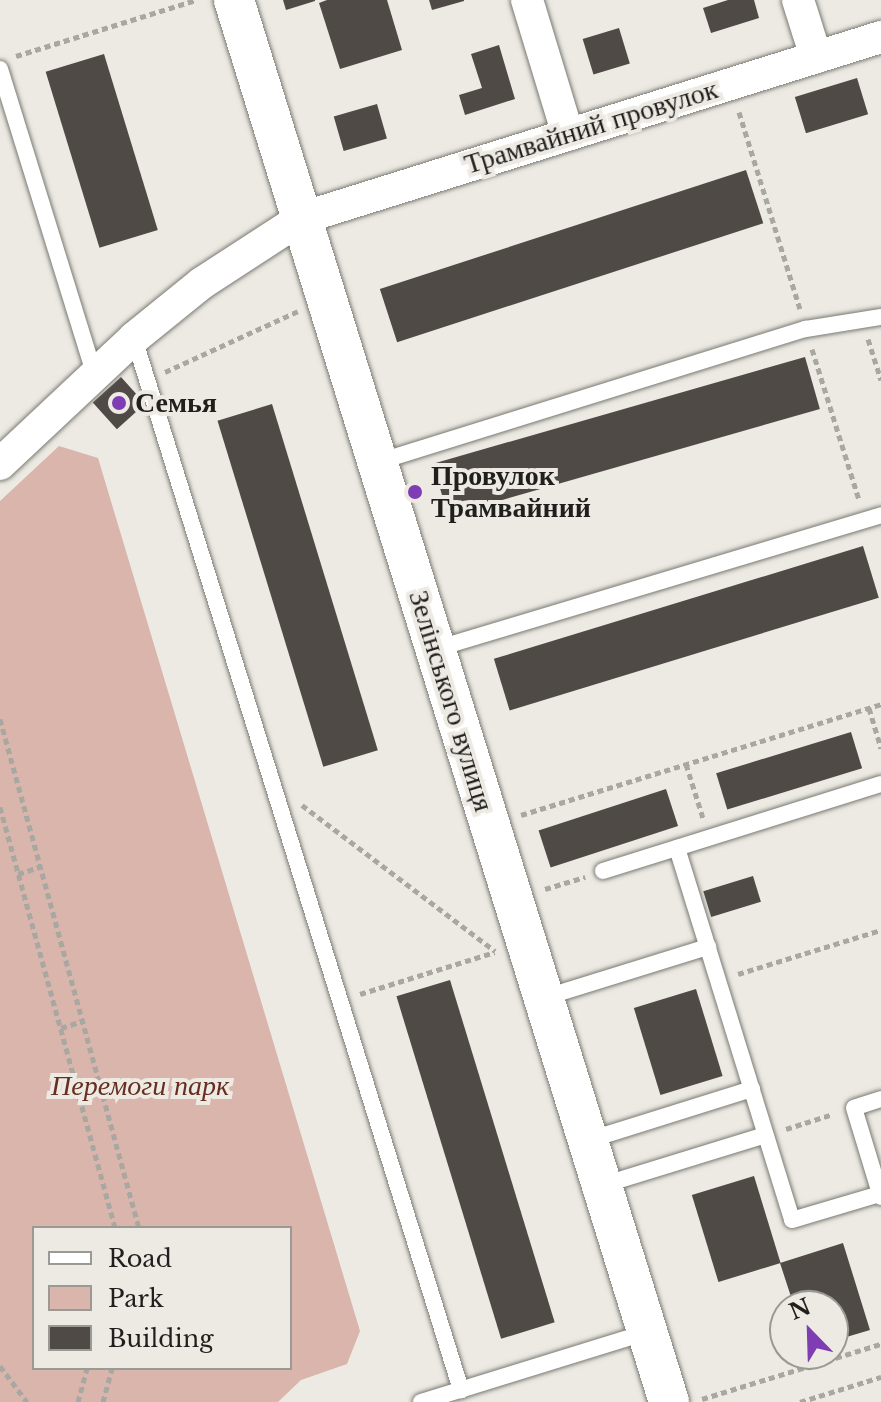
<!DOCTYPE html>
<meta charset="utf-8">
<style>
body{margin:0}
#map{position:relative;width:881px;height:1402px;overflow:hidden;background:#eceae3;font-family:"Libre Baskerville",serif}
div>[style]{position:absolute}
.green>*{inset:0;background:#d9b5ab}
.building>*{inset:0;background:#4f4a46;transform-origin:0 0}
.path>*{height:5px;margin-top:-2.5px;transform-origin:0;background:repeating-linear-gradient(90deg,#a9a7a2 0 6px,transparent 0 10px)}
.roads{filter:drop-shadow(0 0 2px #7a7972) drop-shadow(0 0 2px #7a7972)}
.service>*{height:16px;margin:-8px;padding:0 8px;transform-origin:8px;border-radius:8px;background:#fff}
.minor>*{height:32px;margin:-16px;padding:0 16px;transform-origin:16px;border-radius:16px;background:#fff}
.tertiary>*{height:40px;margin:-20px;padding:0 20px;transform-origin:20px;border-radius:20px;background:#fff}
.dots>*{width:22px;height:22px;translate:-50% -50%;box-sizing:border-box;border:4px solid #eceae3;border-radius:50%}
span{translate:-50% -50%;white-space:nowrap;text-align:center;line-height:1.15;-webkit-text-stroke:8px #eceae3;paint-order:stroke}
.street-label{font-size:28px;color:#201f1d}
.poi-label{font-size:28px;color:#201f1d;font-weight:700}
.left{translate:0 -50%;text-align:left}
.park-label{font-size:28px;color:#672e20;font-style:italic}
.legend{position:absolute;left:32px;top:1226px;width:260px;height:144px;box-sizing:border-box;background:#eceae3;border:2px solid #9a9994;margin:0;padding:10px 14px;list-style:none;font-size:24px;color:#201f1d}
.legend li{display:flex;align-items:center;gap:16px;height:40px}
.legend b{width:40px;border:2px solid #9a9994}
.north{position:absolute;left:769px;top:1290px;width:80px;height:80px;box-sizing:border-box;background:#eceae3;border:2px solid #9a9994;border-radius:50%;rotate:337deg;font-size:22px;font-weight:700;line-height:32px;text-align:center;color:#201f1d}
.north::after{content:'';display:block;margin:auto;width:28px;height:36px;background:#7e3db2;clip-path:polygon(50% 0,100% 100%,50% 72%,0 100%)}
</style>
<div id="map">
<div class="green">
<div style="clip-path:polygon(evenodd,59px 446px,98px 458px,360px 1331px,347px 1364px,301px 1380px,278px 1402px,0 1402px,0 501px,59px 446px,34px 1228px,290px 1228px,290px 1368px,34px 1368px,34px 1228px)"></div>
</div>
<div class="building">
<div style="clip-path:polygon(283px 0,315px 0,315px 1px,286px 10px)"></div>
<div style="clip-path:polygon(327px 0,387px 0,402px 50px,340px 69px,319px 3px)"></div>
<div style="clip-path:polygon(429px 0,464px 0,464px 1px,432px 10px)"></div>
<div style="clip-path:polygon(728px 0,754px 0,759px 18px,711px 33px,703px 8px)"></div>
<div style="left:619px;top:28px;width:37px;height:38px;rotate:73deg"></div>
<div style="clip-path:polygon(499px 45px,515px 99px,465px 115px,459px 95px,482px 88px,471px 54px)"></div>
<div style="left:104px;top:54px;width:184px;height:61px;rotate:73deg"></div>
<div style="left:857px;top:78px;width:38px;height:65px;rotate:73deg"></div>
<div style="left:377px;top:104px;width:36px;height:45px;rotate:74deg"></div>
<div style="left:746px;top:170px;width:56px;height:385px;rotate:72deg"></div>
<div style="left:805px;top:357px;width:54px;height:387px;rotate:74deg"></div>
<div style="left:121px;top:377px;width:36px;height:38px;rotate:48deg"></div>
<div style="left:272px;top:404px;width:362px;height:57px;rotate:73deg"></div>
<div style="left:863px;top:546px;width:54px;height:386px;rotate:73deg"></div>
<div style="left:851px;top:732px;width:38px;height:141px;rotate:73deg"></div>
<div style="left:666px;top:789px;width:39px;height:134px;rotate:72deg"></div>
<div style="left:753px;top:876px;width:27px;height:52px;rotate:73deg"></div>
<div style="left:450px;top:980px;width:358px;height:56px;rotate:73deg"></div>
<div style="left:696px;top:989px;width:91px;height:65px;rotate:73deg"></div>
<div style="left:754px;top:1176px;width:91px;height:65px;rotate:73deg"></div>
<div style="clip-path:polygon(843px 1243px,870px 1330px,833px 1341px,833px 1306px,794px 1306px,780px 1263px)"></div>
</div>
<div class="path">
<div style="left:16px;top:56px;width:189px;rotate:-17.3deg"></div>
<div style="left:739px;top:112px;width:206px;rotate:72.8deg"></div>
<div style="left:868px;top:339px;width:43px;rotate:72.4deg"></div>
<div style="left:812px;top:349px;width:158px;rotate:72.7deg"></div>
<div style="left:165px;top:372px;width:146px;rotate:-24.6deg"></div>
<div style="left:869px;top:708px;width:42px;rotate:73.3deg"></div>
<div style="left:0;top:719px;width:528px;rotate:74.73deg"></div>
<div style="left:686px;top:764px;width:60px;rotate:72.5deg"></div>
<div style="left:302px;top:805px;width:242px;rotate:37.1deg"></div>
<div style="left:0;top:807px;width:436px;rotate:74.7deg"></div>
<div style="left:521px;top:815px;width:377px;rotate:-17.1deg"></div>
<div style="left:18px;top:874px;width:23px;rotate:-18deg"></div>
<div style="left:545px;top:889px;width:42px;rotate:-16.7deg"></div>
<div style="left:738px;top:974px;width:150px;rotate:-17.1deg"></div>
<div style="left:360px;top:994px;width:141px;rotate:-17.3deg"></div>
<div style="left:61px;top:1028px;width:22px;rotate:-18deg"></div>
<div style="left:786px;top:1129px;width:49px;rotate:-17.7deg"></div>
<div style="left:0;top:1366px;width:45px;rotate:53.1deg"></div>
<div style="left:702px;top:1399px;width:187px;rotate:-17.1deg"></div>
<div style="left:78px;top:1402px;width:35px;rotate:-75deg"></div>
<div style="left:103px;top:1402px;width:35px;rotate:-75deg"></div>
<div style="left:800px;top:1402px;width:85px;rotate:-17.2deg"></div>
</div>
<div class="roads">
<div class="service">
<div style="left:0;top:69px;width:320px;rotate:72.8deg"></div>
<div style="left:134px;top:338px;width:1102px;rotate:72.73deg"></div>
<div style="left:378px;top:462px;width:448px;rotate:-17.3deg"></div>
<div style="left:806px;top:329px;width:76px;rotate:-9.1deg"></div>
<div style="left:435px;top:649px;width:466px;rotate:-16.7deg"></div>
<div style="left:677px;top:848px;width:389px;rotate:72.8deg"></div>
<div style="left:792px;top:1220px;width:92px;rotate:-16.5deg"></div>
<div style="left:603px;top:871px;width:291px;rotate:-17.4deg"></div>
<div style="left:543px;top:998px;width:173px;rotate:-17.2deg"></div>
<div style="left:881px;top:1099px;width:28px;rotate:162deg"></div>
<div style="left:854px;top:1108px;width:93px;rotate:73.1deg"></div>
<div style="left:589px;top:1140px;width:171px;rotate:-17.4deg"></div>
<div style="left:603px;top:1185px;width:170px;rotate:-17.1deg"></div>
<div style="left:421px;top:1402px;width:237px;rotate:-17.2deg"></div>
</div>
<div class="minor">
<div style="left:527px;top:0;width:141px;rotate:73.1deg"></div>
<div style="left:798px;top:0;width:60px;rotate:72.5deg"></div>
<div style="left:0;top:464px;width:184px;rotate:-43.2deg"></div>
<div style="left:134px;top:338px;width:87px;rotate:-39deg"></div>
<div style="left:202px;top:283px;width:119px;rotate:-33deg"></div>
<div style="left:302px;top:218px;width:607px;rotate:-17.36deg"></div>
</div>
<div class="tertiary">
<div style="left:234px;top:0;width:1468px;rotate:72.76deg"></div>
</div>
</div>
<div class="dots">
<div style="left:119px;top:403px;background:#7e3db2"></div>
<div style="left:415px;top:492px;background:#7e3db2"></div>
</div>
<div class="street-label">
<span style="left:591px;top:127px;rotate:-17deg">Трамвайний провулок</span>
<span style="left:451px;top:701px;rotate:73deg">Зелінського вулиця</span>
</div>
<div class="poi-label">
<span class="left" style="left:135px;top:403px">Семья</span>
<span class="left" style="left:431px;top:492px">Провулок<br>Трамвайний</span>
</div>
<div class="park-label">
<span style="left:140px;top:1086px">Перемоги парк</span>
</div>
<ul class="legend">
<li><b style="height:10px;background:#fff"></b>Road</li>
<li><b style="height:22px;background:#d9b5ab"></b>Park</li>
<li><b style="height:22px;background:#4f4a46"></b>Building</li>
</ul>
<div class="north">N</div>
</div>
